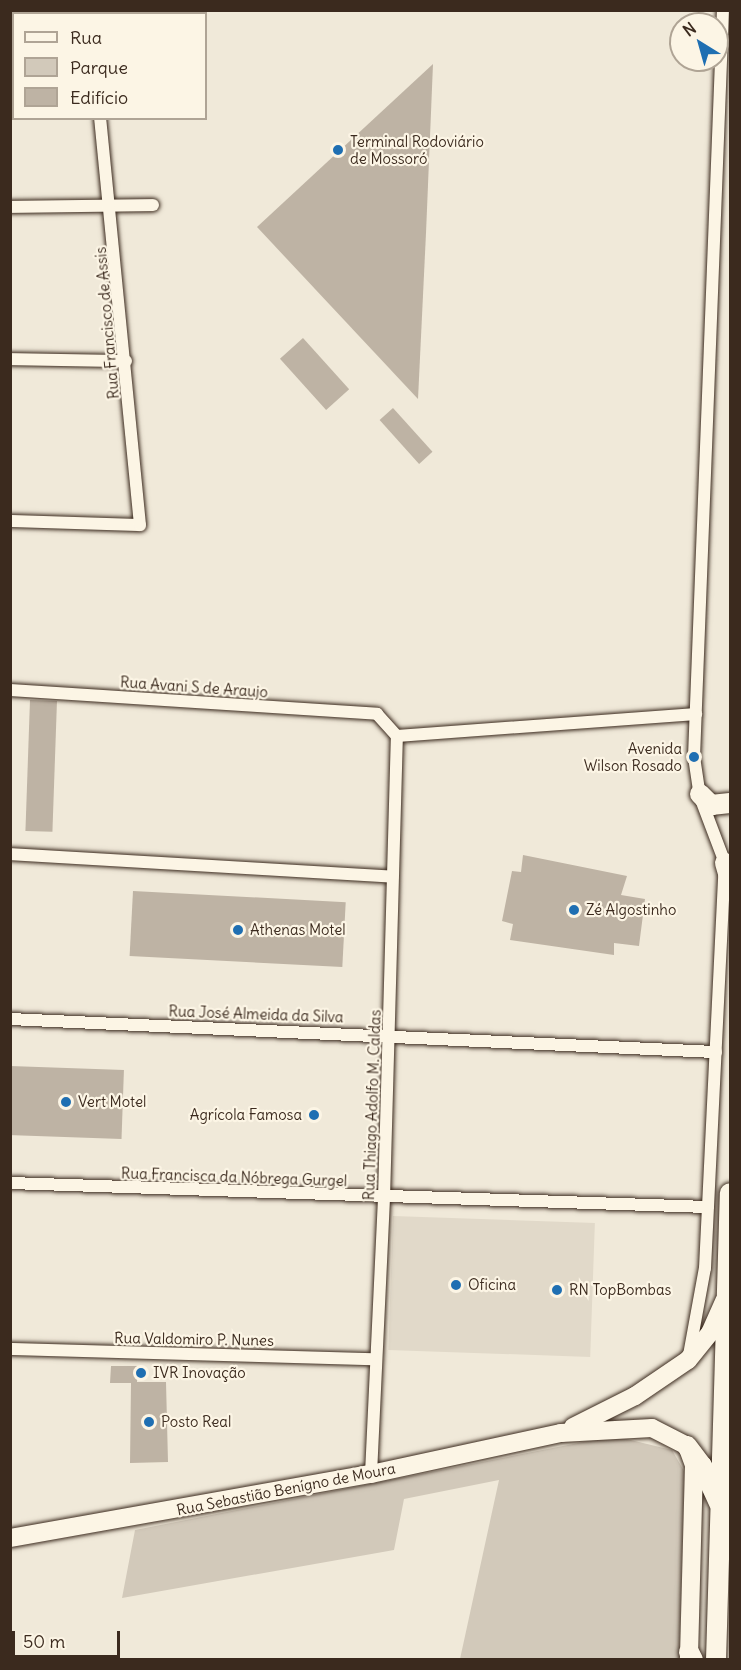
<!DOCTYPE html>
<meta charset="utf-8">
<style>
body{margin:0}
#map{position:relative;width:741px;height:1670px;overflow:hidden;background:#f0e9d9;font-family:Delius,sans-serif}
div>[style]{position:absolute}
.built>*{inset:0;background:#e1d9c9;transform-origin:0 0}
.green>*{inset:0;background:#d2c9ba}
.building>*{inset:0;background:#beb3a4;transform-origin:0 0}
.roads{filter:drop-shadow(0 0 2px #3b2a1e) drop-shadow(0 0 2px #3b2a1e)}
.minor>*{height:12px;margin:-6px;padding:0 6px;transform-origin:6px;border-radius:6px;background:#fcf5e5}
.primary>*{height:18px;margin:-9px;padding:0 9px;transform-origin:9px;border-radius:9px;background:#fcf5e5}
.trunk>*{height:20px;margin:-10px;padding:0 10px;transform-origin:10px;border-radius:10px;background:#fcf5e5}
.dots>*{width:16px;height:16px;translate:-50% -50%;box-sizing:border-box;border:3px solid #fcf5e5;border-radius:50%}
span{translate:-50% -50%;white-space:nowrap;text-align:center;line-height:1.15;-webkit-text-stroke:4.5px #fcf5e5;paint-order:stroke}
.poi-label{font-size:15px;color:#3b2a1e}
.left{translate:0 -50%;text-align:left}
.right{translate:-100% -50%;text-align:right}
.street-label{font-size:15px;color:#3b2a1e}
.frame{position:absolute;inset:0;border:12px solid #3b2a1e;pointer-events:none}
.legend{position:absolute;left:12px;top:12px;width:195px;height:108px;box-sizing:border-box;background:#fcf5e5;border:2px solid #afa495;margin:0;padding:8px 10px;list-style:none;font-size:18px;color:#3b2a1e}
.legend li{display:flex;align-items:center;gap:12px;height:30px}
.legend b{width:30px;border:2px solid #afa495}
.north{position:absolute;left:669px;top:12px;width:60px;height:60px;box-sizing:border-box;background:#fcf5e5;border:2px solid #afa495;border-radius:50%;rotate:323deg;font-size:16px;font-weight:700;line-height:24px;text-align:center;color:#3b2a1e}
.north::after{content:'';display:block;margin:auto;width:21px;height:27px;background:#1f6fb2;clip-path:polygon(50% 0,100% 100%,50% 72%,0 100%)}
.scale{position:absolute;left:12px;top:1631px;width:108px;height:27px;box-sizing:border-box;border:3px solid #3b2a1e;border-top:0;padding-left:8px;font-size:18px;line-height:21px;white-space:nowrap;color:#3b2a1e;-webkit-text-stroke:4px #fcf5e5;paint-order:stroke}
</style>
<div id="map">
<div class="built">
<div style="left:393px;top:1216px;width:202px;height:134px;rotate:2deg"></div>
</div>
<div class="green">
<div style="clip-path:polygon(614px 1436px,672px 1450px,684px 1471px,679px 1659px,460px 1659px,499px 1480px,404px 1499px,394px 1550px,122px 1598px,135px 1530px)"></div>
</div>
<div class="building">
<div style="clip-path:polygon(433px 64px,426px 233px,418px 399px,257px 227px)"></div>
<div style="left:303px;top:338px;width:69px;height:31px;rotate:48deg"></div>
<div style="left:393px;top:408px;width:59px;height:18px;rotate:48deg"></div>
<div style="left:30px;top:700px;width:27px;height:131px;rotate:2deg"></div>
<div style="clip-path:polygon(523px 855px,627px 876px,621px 895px,645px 899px,639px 946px,614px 943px,614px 955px,510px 940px,513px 924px,502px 921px,512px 871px,521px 872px)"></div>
<div style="left:133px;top:891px;width:213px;height:65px;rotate:3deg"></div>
<div style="left:10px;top:1066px;width:114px;height:69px;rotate:2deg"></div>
<div style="clip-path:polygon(111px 1366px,138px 1366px,137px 1382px,166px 1382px,168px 1462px,130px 1463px,131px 1383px,110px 1383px)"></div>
</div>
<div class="roads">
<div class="minor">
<div style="left:86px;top:10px;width:4px;rotate:76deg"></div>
<div style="left:166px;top:10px;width:4px;rotate:76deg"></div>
<div style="left:10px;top:207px;width:143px;rotate:-0.8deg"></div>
<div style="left:10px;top:359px;width:116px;rotate:1deg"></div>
<div style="left:10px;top:521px;width:130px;rotate:1.8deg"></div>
<div style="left:140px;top:525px;width:409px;rotate:-95.6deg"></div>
<div style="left:10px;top:690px;width:368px;rotate:3.7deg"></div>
<div style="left:377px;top:714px;width:30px;rotate:48deg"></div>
<div style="left:397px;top:736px;width:300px;rotate:-4.2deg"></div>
<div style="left:10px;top:854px;width:383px;rotate:3.4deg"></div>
<div style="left:10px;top:1019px;width:707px;rotate:2.68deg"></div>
<div style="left:10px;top:1183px;width:698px;rotate:1.97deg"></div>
<div style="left:10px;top:1349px;width:366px;rotate:1.6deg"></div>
<div style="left:689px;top:1355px;width:88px;rotate:-79.6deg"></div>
<div style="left:705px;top:1268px;width:405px;rotate:-87.2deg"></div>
<div style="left:725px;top:863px;width:71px;rotate:-110.7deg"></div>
<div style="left:700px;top:797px;width:40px;rotate:-98.5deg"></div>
<div style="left:694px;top:757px;width:748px;rotate:-87.78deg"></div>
<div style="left:371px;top:1474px;width:276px;rotate:-87.3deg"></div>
<div style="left:384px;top:1198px;width:462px;rotate:-88.4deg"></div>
</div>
<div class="primary">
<div style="left:573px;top:1427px;width:69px;rotate:-26.6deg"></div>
<div style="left:635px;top:1396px;width:64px;rotate:-34.2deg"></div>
<div style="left:688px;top:1360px;width:35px;rotate:-51deg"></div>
<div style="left:710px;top:1333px;width:35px;rotate:-66deg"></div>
<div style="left:10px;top:1538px;width:367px;rotate:-10.1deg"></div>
<div style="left:371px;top:1474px;width:194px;rotate:-12.2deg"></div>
<div style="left:561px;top:1433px;width:91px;rotate:-3.1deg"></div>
<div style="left:652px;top:1428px;width:39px;rotate:27deg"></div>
<div style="left:687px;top:1446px;width:20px;rotate:70deg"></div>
<div style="left:694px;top:1465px;width:195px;rotate:91.5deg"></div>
</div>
<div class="trunk">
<div style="left:700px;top:794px;width:16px;rotate:45deg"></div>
<div style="left:711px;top:805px;width:19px;rotate:-6deg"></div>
<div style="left:725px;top:863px;width:18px;rotate:74deg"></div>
<div style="left:687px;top:1446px;width:25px;rotate:53deg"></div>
<div style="left:702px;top:1466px;width:41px;rotate:65.3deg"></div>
<div style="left:689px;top:1652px;width:9px;rotate:63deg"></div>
<div style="left:716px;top:1660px;width:467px;rotate:-88.3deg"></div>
</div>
</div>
<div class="dots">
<div style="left:338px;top:150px;background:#1f6fb2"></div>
<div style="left:694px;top:757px;background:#1f6fb2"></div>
<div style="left:574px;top:910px;background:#1f6fb2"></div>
<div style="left:238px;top:930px;background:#1f6fb2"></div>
<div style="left:66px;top:1102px;background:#1f6fb2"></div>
<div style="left:314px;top:1115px;background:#1f6fb2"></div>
<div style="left:456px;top:1285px;background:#1f6fb2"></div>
<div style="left:557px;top:1290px;background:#1f6fb2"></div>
<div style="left:141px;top:1373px;background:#1f6fb2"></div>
<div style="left:149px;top:1422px;background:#1f6fb2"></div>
</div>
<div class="poi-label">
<span class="left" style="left:350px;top:150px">Terminal Rodoviário<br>de Mossoró</span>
<span class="right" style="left:682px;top:757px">Avenida<br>Wilson Rosado</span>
<span class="left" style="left:586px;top:910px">Zé Algostinho</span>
<span class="left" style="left:250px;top:930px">Athenas Motel</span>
<span class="left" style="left:78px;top:1102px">Vert Motel</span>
<span class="right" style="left:302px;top:1115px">Agrícola Famosa</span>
<span class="left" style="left:468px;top:1285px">Oficina</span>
<span class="left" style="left:569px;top:1290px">RN TopBombas</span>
<span class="left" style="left:153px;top:1373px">IVR Inovação</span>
<span class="left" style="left:161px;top:1422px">Posto Real</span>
</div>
<div class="street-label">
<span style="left:107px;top:323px;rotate:-95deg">Rua Francisco de Assis</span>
<span style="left:194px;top:687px;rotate:4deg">Rua Avani S de Araujo</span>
<span style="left:256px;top:1014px;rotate:2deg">Rua José Almeida da Silva</span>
<span style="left:372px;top:1105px;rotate:-88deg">Rua Thiago Adolfo M. Caldas</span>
<span style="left:234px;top:1177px;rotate:2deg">Rua Francisca da Nóbrega Gurgel</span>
<span style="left:194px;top:1339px;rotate:1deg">Rua Valdomiro P. Nunes</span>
<span style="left:286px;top:1489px;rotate:-11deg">Rua Sebastião Benígno de Moura</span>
</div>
<div class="frame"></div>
<ul class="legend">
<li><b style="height:8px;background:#fcf5e5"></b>Rua</li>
<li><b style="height:16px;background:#d2c9ba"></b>Parque</li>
<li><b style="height:16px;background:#beb3a4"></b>Edifício</li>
</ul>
<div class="north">N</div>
<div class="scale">50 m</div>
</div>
